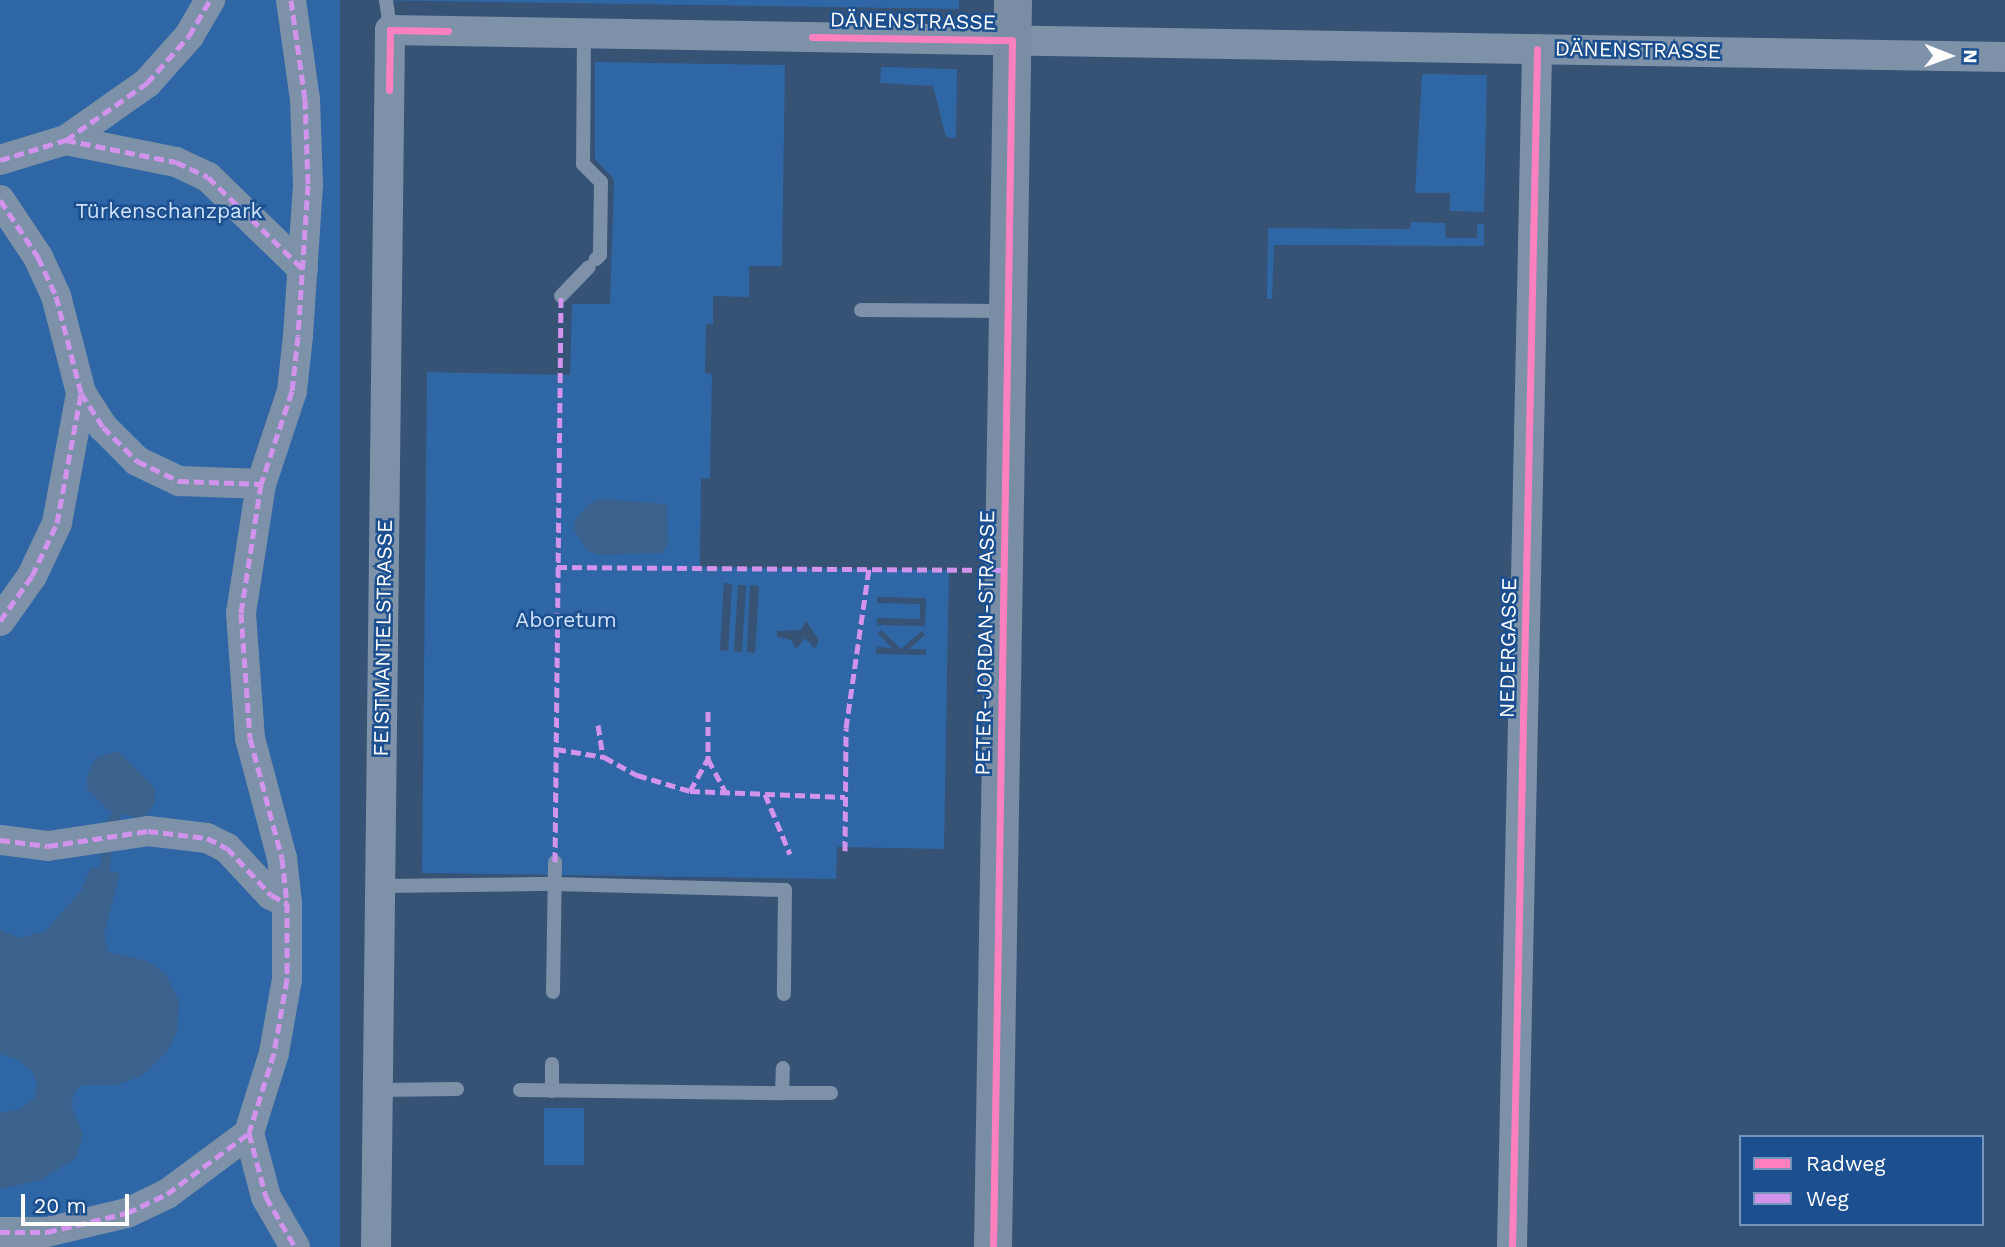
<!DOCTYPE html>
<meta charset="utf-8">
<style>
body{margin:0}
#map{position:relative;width:2005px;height:1247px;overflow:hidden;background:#365274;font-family:"Work Sans",sans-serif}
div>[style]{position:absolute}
.green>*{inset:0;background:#2f66a5;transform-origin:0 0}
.water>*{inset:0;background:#3b618d}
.stream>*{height:10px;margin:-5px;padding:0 5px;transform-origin:5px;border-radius:5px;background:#3b618d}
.lane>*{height:14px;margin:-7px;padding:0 7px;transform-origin:7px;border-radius:7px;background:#7d92a8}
.street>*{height:30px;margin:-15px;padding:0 15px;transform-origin:15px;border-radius:15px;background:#7d92a8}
.secondary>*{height:38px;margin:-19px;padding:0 19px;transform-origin:19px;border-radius:19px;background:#798da4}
.quiet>*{height:5px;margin-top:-2.5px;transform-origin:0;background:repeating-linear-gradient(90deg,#d193ec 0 10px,transparent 0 15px)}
.cycleway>*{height:7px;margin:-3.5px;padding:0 3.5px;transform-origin:3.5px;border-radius:3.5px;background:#ff80c0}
span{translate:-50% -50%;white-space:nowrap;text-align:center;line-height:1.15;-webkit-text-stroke:5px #1b4f8f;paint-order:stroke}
.street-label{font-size:21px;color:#fff}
.park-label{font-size:21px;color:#cfe3fa}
.legend{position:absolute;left:1739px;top:1135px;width:245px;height:91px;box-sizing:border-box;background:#1b4f8f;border:2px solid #7695bc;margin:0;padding:9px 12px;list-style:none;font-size:21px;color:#fff}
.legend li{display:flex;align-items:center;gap:14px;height:35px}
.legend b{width:35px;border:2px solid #7695bc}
.north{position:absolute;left:1914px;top:21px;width:70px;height:70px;-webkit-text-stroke:5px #1b4f8f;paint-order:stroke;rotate:91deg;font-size:19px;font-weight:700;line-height:28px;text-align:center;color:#fff}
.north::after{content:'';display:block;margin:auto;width:24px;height:32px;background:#fff;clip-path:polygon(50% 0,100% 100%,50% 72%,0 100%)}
.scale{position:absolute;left:21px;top:1194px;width:108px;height:32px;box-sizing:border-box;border:4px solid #fff;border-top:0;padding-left:9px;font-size:21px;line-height:24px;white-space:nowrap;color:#fff;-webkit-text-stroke:5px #1b4f8f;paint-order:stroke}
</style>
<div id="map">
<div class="green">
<div style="left:0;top:0;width:340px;height:1247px"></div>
<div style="clip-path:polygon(362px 0,959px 0,959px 9px)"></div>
<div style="clip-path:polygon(evenodd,595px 62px,785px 65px,782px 266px,749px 266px,749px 297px,713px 296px,713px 324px,706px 324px,705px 373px,712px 374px,710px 478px,701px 479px,700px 567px,949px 570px,944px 849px,837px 847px,836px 879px,422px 873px,427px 372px,570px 375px,572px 304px,610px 304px,614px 179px,595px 159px,595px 62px,724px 583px,732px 584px,728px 651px,720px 650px,724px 583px,595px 62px,738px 585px,746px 585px,742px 652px,734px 651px,738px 585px,595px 62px,750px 585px,759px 586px,755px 653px,747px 652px,750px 585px,595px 62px,877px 597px,926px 598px,925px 626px,877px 625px,877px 618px,920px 619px,920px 604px,877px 603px,877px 597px,595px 62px,806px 621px,819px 640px,815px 649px,805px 638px,796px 649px,791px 640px,777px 637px,777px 631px,801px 630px,806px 621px,595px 62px,881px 630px,901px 649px,922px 631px,925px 635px,909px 649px,926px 649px,926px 655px,876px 654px,877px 647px,892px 648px,878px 634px,881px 630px)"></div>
<div style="clip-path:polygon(881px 67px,957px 69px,956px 138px,946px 137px,933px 86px,880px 83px)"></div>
<div style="clip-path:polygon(1422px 74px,1487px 75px,1484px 212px,1450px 211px,1450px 193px,1415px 193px)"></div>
<div style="clip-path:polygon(1411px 222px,1445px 223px,1446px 238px,1477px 238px,1477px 224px,1484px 224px,1484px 246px,1274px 245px,1272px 299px,1267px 299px,1268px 228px,1410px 229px)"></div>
<div style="left:544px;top:1108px;width:40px;height:57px"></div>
</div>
<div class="water">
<div style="clip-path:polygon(600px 499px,667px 504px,668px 542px,663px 553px,598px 555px,587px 550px,574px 530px,575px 520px,590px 503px)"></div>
<div style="clip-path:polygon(118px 751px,155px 788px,155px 803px,147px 815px,138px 818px,109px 811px,87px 789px,87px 776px,95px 758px)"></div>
<div style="clip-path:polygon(91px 867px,120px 873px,104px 935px,109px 952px,147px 961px,165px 973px,179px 1001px,177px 1032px,167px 1052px,143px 1075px,117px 1085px,82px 1085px,75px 1092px,71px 1104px,83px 1135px,76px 1158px,41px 1180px,0 1189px,0 1113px,20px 1109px,34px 1098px,37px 1084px,32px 1071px,18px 1060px,0 1054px,0 930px,20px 938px,45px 931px,81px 891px)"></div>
</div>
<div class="stream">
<div style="left:105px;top:869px;width:38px;rotate:-85deg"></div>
<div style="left:108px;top:831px;width:20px;rotate:-63deg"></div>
</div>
<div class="lane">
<div style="left:386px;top:0;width:30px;rotate:82deg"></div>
<div style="left:584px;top:33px;width:131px;rotate:90.4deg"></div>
<div style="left:583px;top:164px;width:25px;rotate:45deg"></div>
<div style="left:601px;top:182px;width:73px;rotate:90.8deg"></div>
<div style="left:600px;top:255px;width:6px;rotate:135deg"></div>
<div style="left:561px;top:296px;width:40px;rotate:-46deg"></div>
<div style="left:861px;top:310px;width:145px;rotate:0.4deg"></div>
<div style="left:380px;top:886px;width:174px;rotate:-0.7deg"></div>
<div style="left:554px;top:884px;width:231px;rotate:1.5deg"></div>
<div style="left:785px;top:890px;width:104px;rotate:90.6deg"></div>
<div style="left:553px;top:992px;width:130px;rotate:-89.1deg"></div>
<div style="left:552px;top:1064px;width:27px;rotate:90deg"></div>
<div style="left:378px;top:1090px;width:79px;rotate:-0.7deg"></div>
<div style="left:520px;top:1090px;width:262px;rotate:0.7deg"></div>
<div style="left:782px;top:1093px;width:25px;rotate:-88deg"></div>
<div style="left:782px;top:1093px;width:49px"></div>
</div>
<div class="street">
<div style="left:291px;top:0;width:100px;rotate:82deg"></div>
<div style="left:305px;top:99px;width:86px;rotate:88deg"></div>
<div style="left:308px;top:185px;width:151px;rotate:93.8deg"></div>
<div style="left:298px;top:336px;width:55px;rotate:96.2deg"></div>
<div style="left:292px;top:391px;width:98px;rotate:108.4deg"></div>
<div style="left:261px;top:484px;width:131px;rotate:98.8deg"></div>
<div style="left:241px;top:613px;width:125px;rotate:85.9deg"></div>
<div style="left:250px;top:738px;width:124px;rotate:75.1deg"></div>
<div style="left:282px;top:858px;width:45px;rotate:83.7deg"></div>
<div style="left:287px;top:903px;width:76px;rotate:90deg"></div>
<div style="left:287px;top:979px;width:75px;rotate:100deg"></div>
<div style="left:274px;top:1053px;width:84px;rotate:107.4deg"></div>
<div style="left:249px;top:1133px;width:66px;rotate:75.1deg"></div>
<div style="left:266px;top:1197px;width:58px;rotate:59.9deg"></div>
<div style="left:66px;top:140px;width:112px;rotate:11.3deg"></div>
<div style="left:176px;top:162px;width:35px;rotate:25deg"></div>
<div style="left:208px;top:177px;width:132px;rotate:44.1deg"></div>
<div style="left:0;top:160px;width:69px;rotate:-16.9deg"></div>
<div style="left:66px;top:140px;width:99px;rotate:-35.1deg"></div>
<div style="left:147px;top:83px;width:63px;rotate:-48.2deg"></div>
<div style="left:189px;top:36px;width:42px;rotate:-59.7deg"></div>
<div style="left:0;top:200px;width:69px;rotate:56.3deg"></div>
<div style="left:38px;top:257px;width:43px;rotate:65.2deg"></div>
<div style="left:56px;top:296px;width:100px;rotate:75.5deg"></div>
<div style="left:81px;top:393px;width:40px;rotate:57.1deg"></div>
<div style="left:103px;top:427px;width:48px;rotate:45deg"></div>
<div style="left:137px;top:461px;width:47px;rotate:25.5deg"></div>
<div style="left:179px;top:481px;width:82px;rotate:2.1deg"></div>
<div style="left:0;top:621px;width:55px;rotate:-54.6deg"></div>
<div style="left:32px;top:576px;width:59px;rotate:-64.7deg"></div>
<div style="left:57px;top:523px;width:132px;rotate:-79.5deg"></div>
<div style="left:0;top:840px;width:48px;rotate:7.1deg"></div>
<div style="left:48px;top:846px;width:101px;rotate:-8.5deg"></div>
<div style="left:148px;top:831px;width:59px;rotate:6.8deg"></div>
<div style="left:207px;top:838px;width:22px;rotate:27deg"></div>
<div style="left:227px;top:848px;width:64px;rotate:46.9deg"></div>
<div style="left:271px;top:895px;width:18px;rotate:27deg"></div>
<div style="left:0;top:1232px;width:47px"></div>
<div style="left:47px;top:1232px;width:82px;rotate:-13.4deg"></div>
<div style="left:127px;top:1213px;width:44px;rotate:-25.4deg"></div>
<div style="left:167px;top:1194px;width:102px;rotate:-36.6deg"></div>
<div style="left:376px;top:1247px;width:1217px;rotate:-89.34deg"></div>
<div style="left:390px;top:30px;width:1615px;rotate:0.96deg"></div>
<div style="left:1512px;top:1247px;width:1198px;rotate:-88.8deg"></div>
</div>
<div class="secondary">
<div style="left:993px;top:1247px;width:1247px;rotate:-89.08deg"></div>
</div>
<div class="quiet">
<div style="left:291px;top:0;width:100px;rotate:82deg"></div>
<div style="left:305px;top:99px;width:86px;rotate:88deg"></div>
<div style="left:308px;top:185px;width:151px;rotate:93.8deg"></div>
<div style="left:298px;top:336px;width:55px;rotate:96.2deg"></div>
<div style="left:292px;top:391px;width:98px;rotate:108.4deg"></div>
<div style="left:261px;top:484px;width:131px;rotate:98.8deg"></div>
<div style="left:241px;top:613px;width:125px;rotate:85.9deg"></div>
<div style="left:250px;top:738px;width:124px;rotate:75.1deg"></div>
<div style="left:282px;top:858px;width:45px;rotate:83.7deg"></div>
<div style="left:287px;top:903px;width:76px;rotate:90deg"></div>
<div style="left:287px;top:979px;width:75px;rotate:100deg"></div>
<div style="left:274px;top:1053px;width:84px;rotate:107.4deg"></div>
<div style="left:249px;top:1133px;width:66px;rotate:75.1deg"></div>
<div style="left:266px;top:1197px;width:58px;rotate:59.9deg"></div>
<div style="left:66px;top:140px;width:112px;rotate:11.3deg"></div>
<div style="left:176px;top:162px;width:35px;rotate:25deg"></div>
<div style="left:208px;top:177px;width:132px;rotate:44.1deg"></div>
<div style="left:0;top:160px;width:69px;rotate:-16.9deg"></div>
<div style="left:66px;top:140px;width:99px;rotate:-35.1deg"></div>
<div style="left:147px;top:83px;width:63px;rotate:-48.2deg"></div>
<div style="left:189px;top:36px;width:42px;rotate:-59.7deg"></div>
<div style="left:0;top:200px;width:69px;rotate:56.3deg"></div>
<div style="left:38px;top:257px;width:43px;rotate:65.2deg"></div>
<div style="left:56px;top:296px;width:100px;rotate:75.5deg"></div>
<div style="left:81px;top:393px;width:40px;rotate:57.1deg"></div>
<div style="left:103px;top:427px;width:48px;rotate:45deg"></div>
<div style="left:137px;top:461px;width:47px;rotate:25.5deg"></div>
<div style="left:179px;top:481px;width:82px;rotate:2.1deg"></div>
<div style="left:557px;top:567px;width:446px;rotate:0.4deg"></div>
<div style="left:0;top:621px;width:55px;rotate:-54.6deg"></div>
<div style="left:32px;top:576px;width:59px;rotate:-64.7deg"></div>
<div style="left:57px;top:523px;width:132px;rotate:-79.5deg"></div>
<div style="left:708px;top:711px;width:48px;rotate:90deg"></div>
<div style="left:708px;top:759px;width:38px;rotate:62deg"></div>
<div style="left:598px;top:725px;width:32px;rotate:81deg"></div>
<div style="left:556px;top:749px;width:49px;rotate:9.5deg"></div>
<div style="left:604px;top:757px;width:38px;rotate:29deg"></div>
<div style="left:637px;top:775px;width:55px;rotate:16.8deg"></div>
<div style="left:690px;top:791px;width:155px;rotate:2.2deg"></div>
<div style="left:690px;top:791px;width:37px;rotate:-61deg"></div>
<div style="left:765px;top:794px;width:65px;rotate:67.4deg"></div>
<div style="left:0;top:840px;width:48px;rotate:7.1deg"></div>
<div style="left:48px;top:846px;width:101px;rotate:-8.5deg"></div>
<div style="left:148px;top:831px;width:59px;rotate:6.8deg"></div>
<div style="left:207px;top:838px;width:22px;rotate:27deg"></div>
<div style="left:227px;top:848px;width:64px;rotate:46.9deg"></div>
<div style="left:271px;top:895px;width:18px;rotate:27deg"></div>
<div style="left:845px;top:851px;width:123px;rotate:-89.5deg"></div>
<div style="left:846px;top:728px;width:161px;rotate:-81.8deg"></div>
<div style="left:555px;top:862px;width:566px;rotate:-89.39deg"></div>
<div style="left:0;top:1232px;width:47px"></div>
<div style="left:47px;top:1232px;width:82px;rotate:-13.4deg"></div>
<div style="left:127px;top:1213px;width:44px;rotate:-25.4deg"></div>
<div style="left:167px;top:1194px;width:102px;rotate:-36.6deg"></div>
</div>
<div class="cycleway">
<div style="left:812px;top:37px;width:200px;rotate:0.9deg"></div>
<div style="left:1012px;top:40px;width:1207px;rotate:90.9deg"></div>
<div style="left:389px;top:90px;width:60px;rotate:-89deg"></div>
<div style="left:390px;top:30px;width:58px;rotate:1deg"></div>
<div style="left:1512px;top:1247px;width:1198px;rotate:-88.8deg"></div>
</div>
<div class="street-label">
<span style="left:913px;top:21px;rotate:1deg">DÄNENSTRASSE</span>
<span style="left:1638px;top:50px;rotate:1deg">DÄNENSTRASSE</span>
<span style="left:383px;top:638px;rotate:-89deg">FEISTMANTELSTRASSE</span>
<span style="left:985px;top:643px;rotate:-89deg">PETER-JORDAN-STRASSE</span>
<span style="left:1508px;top:648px;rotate:-89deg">NEDERGASSE</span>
</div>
<div class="park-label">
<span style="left:169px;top:211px">Türkenschanzpark</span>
<span style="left:566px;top:620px">Aboretum</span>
</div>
<ul class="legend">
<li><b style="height:9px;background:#ff80c0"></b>Radweg</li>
<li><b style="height:9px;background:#d193ec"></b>Weg</li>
</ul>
<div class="north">N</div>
<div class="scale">20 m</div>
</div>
